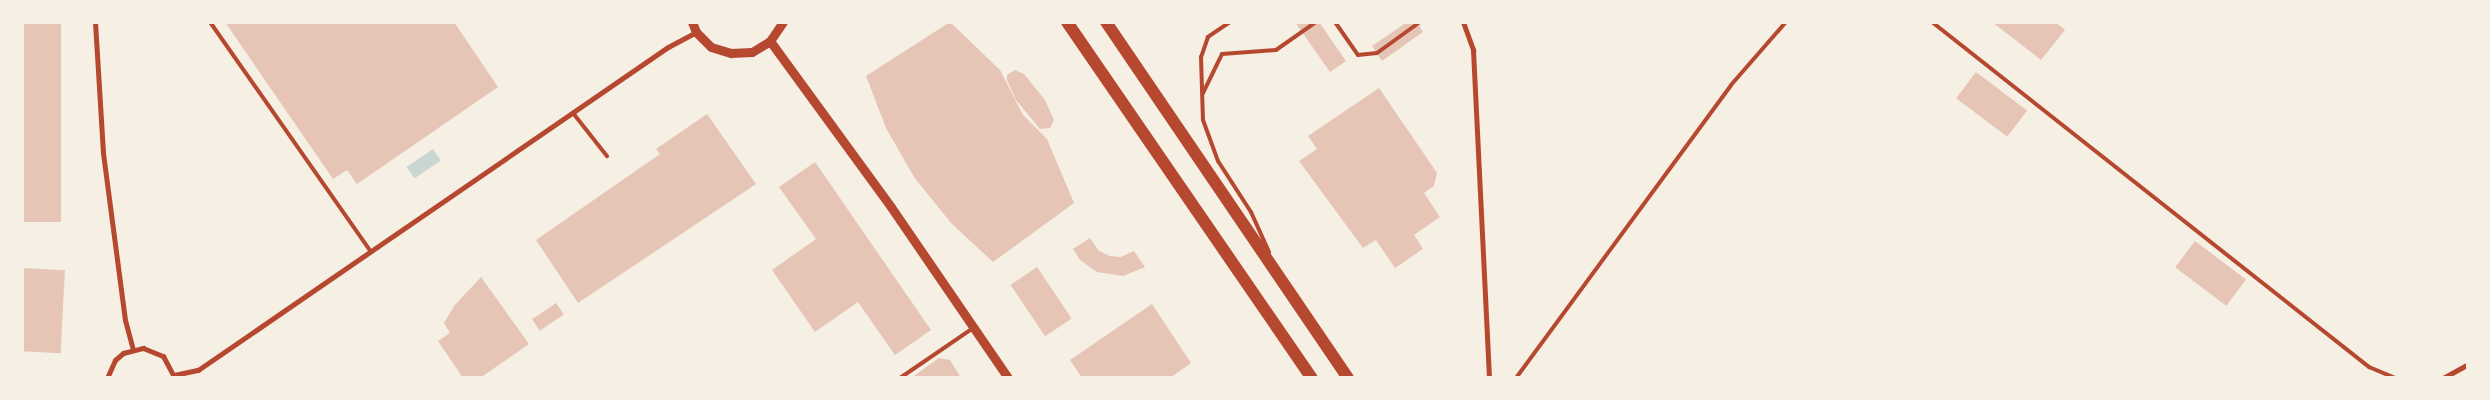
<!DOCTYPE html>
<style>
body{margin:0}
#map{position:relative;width:2490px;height:400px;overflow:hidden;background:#f6efe4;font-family:"Crimson Pro",serif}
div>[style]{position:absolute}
.water>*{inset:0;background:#c9d6d2;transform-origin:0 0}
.building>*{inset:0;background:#e6c5b7;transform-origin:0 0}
.service>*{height:4px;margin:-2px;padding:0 2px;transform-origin:2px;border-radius:2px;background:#b5482f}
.minor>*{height:5px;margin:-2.5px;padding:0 2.5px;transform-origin:2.5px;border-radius:2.5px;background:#b5482f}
.tertiary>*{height:9px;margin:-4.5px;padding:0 4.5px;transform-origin:4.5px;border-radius:4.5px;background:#b5482f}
.primary>*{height:12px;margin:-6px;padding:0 6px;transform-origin:6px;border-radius:6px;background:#b5482f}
span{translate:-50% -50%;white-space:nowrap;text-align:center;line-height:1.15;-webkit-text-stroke:5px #f6efe4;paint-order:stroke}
.frame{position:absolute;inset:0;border:24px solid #f6efe4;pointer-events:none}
</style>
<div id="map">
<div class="water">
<div style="left:433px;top:149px;width:14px;height:32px;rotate:56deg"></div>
</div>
<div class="building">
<div style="left:22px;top:22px;width:39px;height:200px"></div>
<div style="clip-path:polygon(225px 22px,454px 22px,498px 87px,357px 184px,347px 170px,333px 179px)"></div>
<div style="clip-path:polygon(950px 22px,1000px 70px,1023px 115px,1047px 139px,1074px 203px,993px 262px,951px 223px,914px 177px,886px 128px,866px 76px)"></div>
<div style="clip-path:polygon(1295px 22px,1319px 22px,1346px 61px,1330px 72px)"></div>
<div style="clip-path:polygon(1407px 22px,1417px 22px,1423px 32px,1382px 61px,1372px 46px)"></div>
<div style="clip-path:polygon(1992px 22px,2055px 22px,2065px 30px,2041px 60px)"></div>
<div style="clip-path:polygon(1015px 70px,1024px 74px,1045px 100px,1054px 120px,1050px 128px,1040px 129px,1016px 100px,1007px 80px,1007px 75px)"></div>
<div style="left:1976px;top:72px;width:64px;height:33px;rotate:37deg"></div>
<div style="clip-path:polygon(1379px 88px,1437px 173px,1434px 186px,1424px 193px,1440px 217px,1414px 235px,1423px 249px,1395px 268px,1376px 240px,1363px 248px,1299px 161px,1317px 149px,1308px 136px)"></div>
<div style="clip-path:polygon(707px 114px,756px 184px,578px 303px,536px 240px,660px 154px,656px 149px)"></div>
<div style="clip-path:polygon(815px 162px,931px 330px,895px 355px,858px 302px,815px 332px,772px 270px,816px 239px,779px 187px)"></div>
<div style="clip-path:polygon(1090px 238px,1099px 251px,1110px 256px,1121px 257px,1134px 251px,1145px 267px,1123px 276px,1097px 272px,1080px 260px,1073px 249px)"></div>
<div style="left:2195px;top:241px;width:64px;height:33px;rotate:37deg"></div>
<div style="left:1037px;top:267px;width:62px;height:32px;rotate:56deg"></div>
<div style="left:22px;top:268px;width:43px;height:83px;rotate:3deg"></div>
<div style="clip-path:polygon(481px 277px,529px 344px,480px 378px,463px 378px,438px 341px,450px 333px,444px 323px,454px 306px)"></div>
<div style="left:556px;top:303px;width:14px;height:29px;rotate:56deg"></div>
<div style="clip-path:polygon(1152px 304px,1191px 363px,1170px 378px,1082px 378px,1070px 360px)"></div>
<div style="clip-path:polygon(939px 358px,950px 360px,961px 378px,911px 378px)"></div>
</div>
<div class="service">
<div style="left:210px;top:22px;width:281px;rotate:55deg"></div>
<div style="left:1230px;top:22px;width:27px;rotate:146deg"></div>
<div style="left:1208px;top:37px;width:21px;rotate:109deg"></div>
<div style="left:1201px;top:57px;width:63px;rotate:88.2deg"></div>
<div style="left:1203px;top:120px;width:44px;rotate:69.9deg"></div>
<div style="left:1218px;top:161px;width:61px;rotate:57.1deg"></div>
<div style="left:1251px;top:212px;width:44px;rotate:65.8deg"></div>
<div style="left:1335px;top:22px;width:40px;rotate:55.1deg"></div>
<div style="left:1358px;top:55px;width:19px;rotate:-6deg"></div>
<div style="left:1377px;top:53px;width:53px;rotate:-35.8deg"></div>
<div style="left:1932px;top:22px;width:557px;rotate:38.29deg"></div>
<div style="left:2369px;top:367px;width:28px;rotate:23deg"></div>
<div style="left:1203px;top:93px;width:43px;rotate:-64deg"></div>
<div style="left:1222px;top:54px;width:54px;rotate:-4.2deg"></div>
<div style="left:1276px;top:50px;width:49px;rotate:-35deg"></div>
<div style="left:573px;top:113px;width:55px;rotate:51.7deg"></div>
<div style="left:900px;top:378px;width:88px;rotate:-34.4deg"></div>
<div style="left:1516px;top:378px;width:363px;rotate:-53.7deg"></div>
<div style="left:1731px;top:85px;width:84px;rotate:-48.9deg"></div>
</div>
<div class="minor">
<div style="left:95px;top:22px;width:131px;rotate:86.5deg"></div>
<div style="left:103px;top:153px;width:168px;rotate:82.5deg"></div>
<div style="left:125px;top:320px;width:30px;rotate:75deg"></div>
<div style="left:1463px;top:22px;width:30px;rotate:70deg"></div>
<div style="left:1473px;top:50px;width:328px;rotate:87.2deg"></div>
<div style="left:174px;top:375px;width:25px;rotate:-12deg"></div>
<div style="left:198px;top:370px;width:570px;rotate:-34.5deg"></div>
<div style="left:668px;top:47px;width:32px;rotate:-28deg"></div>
<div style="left:107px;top:378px;width:20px;rotate:-66deg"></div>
<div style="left:115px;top:360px;width:11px;rotate:-41deg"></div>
<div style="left:123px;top:353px;width:21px;rotate:-14deg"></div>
<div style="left:143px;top:348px;width:22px;rotate:22deg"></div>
<div style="left:163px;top:356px;width:24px;rotate:62deg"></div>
<div style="left:2443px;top:378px;width:29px;rotate:-29deg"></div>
</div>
<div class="tertiary">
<div style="left:692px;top:22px;width:11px;rotate:68deg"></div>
<div style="left:696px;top:32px;width:21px;rotate:45deg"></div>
<div style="left:711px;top:47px;width:21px;rotate:17deg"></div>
<div style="left:731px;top:53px;width:21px;rotate:-3deg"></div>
<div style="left:752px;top:52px;width:21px;rotate:-31deg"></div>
<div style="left:770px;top:41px;width:23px;rotate:-56deg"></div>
<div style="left:770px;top:41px;width:205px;rotate:53.9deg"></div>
<div style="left:891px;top:207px;width:207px;rotate:55.6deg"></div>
</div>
<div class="primary">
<div style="left:1067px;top:22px;width:432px;rotate:55.5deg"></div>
<div style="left:1106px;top:22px;width:430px;rotate:55.8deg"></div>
</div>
<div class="frame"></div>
</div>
